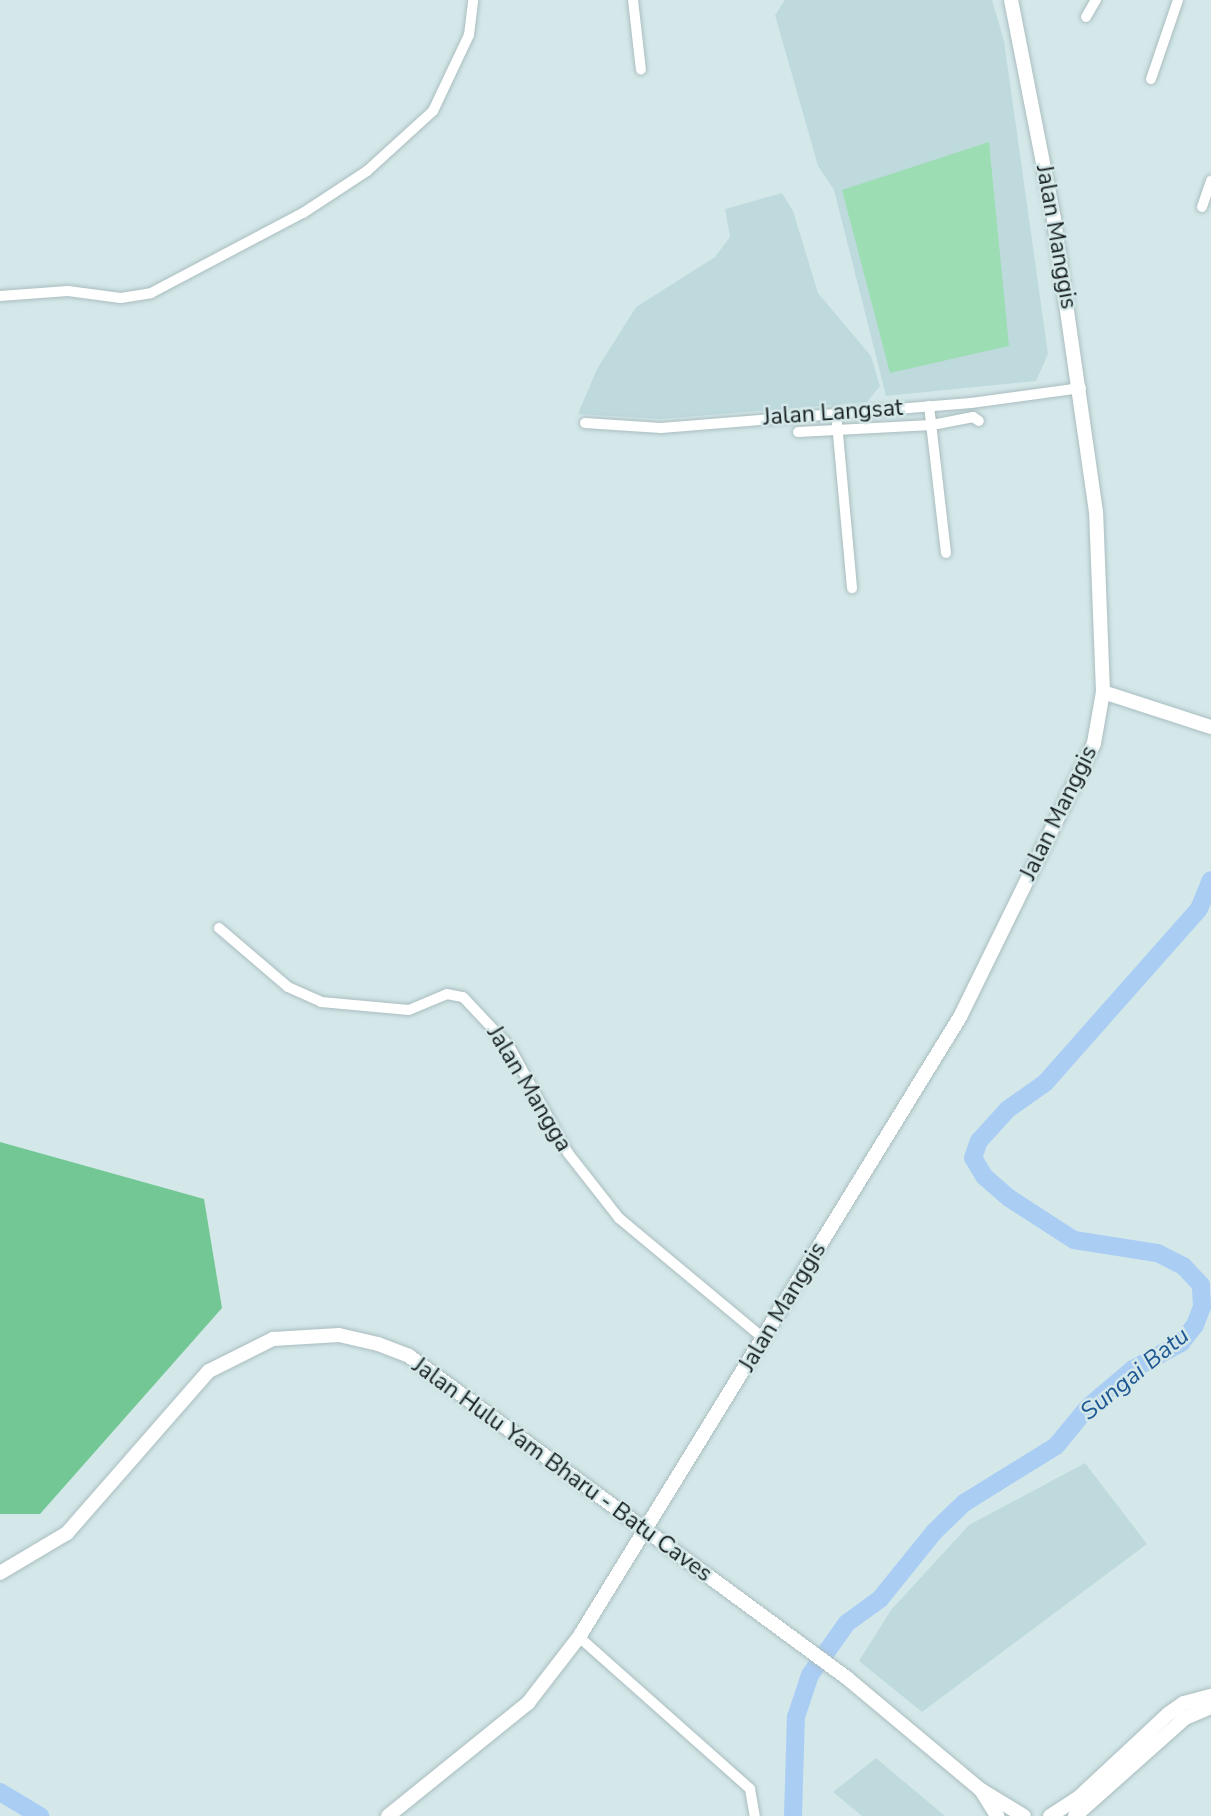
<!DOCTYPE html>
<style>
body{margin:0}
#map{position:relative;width:1211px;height:1816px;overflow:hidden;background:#d4e8ea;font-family:"Nunito Sans",sans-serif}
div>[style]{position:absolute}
.built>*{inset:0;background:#bedadd}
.green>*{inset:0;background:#9dddb4}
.forest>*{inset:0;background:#73c794}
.river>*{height:18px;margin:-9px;padding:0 9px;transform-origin:9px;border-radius:9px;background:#aacdf4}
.roads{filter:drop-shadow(0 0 2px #aabdbf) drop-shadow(0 0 2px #aabdbf)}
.street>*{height:10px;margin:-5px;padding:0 5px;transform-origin:5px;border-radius:5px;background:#fff}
.secondary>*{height:14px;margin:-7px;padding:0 7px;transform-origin:7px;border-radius:7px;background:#fff}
span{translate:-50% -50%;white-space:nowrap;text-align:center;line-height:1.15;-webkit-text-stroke:5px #d4e8ea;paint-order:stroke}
.street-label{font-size:23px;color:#171e1f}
.water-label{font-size:24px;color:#1f5892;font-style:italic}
</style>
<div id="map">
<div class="built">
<div style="clip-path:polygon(785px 0,992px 0,1004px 41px,1048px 354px,1036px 381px,886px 396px,834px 190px,818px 166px,775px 15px)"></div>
<div style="clip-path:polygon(782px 193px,793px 211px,818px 293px,871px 356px,880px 386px,867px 402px,661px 419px,578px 414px,597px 369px,636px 307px,715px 257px,730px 237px,725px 209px)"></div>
<div style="clip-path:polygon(1085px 1463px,1147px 1544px,922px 1712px,859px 1661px,891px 1610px,969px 1525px)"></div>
<div style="clip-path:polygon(876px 1758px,945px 1816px,862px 1816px,833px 1792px)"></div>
</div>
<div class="green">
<div style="clip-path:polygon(989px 142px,1009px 346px,890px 373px,842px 190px)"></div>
</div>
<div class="forest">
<div style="clip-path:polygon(0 1142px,204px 1199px,222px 1308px,40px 1514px,0 1514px)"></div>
</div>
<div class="river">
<div style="left:0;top:1792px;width:47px;rotate:31deg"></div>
<div style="left:793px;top:1816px;width:99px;rotate:-88.3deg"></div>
<div style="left:796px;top:1717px;width:44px;rotate:-71.6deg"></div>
<div style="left:810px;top:1675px;width:64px;rotate:-54.6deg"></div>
<div style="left:847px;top:1623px;width:41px;rotate:-36deg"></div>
<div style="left:880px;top:1599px;width:86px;rotate:-51.1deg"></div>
<div style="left:934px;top:1532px;width:42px;rotate:-44deg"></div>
<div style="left:964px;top:1503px;width:108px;rotate:-31.8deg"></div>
<div style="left:1056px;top:1446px;width:50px;rotate:-50.6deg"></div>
<div style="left:1088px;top:1407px;width:59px;rotate:-40.2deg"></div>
<div style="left:1133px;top:1369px;width:55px;rotate:-28.4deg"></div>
<div style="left:1181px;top:1343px;width:23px;rotate:-52deg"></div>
<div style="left:1195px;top:1325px;width:19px;rotate:-69deg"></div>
<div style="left:1202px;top:1307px;width:22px;rotate:-93deg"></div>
<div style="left:1201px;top:1285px;width:26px;rotate:-133deg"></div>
<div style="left:1183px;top:1266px;width:29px;rotate:-153deg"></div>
<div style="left:1157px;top:1253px;width:84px;rotate:-171.1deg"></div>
<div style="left:1074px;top:1240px;width:77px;rotate:-147.1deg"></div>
<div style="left:1009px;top:1198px;width:33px;rotate:-139deg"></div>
<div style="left:984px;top:1176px;width:21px;rotate:-121deg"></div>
<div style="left:973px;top:1158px;width:18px;rotate:-71deg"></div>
<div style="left:979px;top:1141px;width:43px;rotate:-47.8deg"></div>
<div style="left:1008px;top:1109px;width:45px;rotate:-35.1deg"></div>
<div style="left:1045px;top:1083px;width:232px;rotate:-48.5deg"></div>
<div style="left:1199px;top:909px;width:31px;rotate:-68deg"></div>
</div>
<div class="roads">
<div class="street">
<div style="left:633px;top:0;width:70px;rotate:83.5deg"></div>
<div style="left:1086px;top:17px;width:20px;rotate:-60deg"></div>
<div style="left:1151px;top:79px;width:83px;rotate:-71.1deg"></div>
<div style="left:1202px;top:207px;width:28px;rotate:-71deg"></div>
<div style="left:0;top:296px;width:68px;rotate:-4.2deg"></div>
<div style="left:68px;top:291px;width:53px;rotate:7.5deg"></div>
<div style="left:121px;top:298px;width:30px;rotate:-9deg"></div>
<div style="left:151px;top:293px;width:172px;rotate:-27.8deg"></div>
<div style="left:303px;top:213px;width:77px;rotate:-33.3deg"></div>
<div style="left:367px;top:171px;width:89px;rotate:-42.3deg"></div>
<div style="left:433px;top:111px;width:84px;rotate:-64.7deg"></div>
<div style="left:469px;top:35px;width:35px;rotate:-83deg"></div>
<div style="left:929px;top:406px;width:148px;rotate:83.4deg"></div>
<div style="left:836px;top:412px;width:177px;rotate:84.8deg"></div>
<div style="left:585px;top:423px;width:76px;rotate:3.8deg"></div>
<div style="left:661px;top:428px;width:311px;rotate:-4.6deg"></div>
<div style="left:971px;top:403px;width:111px;rotate:-7.8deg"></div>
<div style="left:798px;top:432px;width:134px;rotate:-3deg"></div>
<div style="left:932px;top:425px;width:42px;rotate:-11deg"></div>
<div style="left:973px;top:417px;width:7px;rotate:34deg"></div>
<div style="left:219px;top:928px;width:91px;rotate:40.5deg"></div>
<div style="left:288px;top:987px;width:36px;rotate:24deg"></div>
<div style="left:321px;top:1002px;width:88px;rotate:5.2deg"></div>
<div style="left:409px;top:1010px;width:41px;rotate:-22.8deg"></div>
<div style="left:447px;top:994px;width:16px;rotate:11deg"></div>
<div style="left:463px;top:997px;width:67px;rotate:46.8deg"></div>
<div style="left:509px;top:1046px;width:122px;rotate:61.1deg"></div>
<div style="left:568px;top:1153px;width:83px;rotate:51.9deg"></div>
<div style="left:619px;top:1218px;width:189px;rotate:39.8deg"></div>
<div style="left:579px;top:1637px;width:229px;rotate:41.6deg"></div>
<div style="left:750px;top:1789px;width:27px;rotate:80deg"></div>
</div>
<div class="secondary">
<div style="left:1103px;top:692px;width:114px;rotate:18deg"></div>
<div style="left:0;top:1573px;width:78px;rotate:-30.8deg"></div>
<div style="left:67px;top:1533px;width:215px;rotate:-48.8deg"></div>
<div style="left:209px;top:1371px;width:72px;rotate:-26.6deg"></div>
<div style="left:273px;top:1339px;width:66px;rotate:-3.5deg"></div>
<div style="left:339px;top:1335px;width:40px;rotate:13deg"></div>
<div style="left:378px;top:1344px;width:33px;rotate:21deg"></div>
<div style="left:409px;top:1356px;width:544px;rotate:36.32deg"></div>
<div style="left:847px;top:1678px;width:175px;rotate:39.9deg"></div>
<div style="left:981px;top:1790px;width:50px;rotate:31.2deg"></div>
<div style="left:981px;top:1790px;width:31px;rotate:58deg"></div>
<div style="left:388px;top:1816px;width:180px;rotate:-38.9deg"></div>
<div style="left:528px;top:1703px;width:83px;rotate:-52.3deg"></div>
<div style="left:579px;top:1637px;width:728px;rotate:-58.43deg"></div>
<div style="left:960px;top:1017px;width:305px;rotate:-63.9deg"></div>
<div style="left:1094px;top:743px;width:52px;rotate:-80deg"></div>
<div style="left:1103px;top:692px;width:180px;rotate:-92.2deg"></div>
<div style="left:1096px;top:512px;width:296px;rotate:-98.2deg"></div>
<div style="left:1054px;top:219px;width:223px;rotate:-101.1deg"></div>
<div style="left:1050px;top:1816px;width:33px;rotate:-33deg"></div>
<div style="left:1078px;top:1798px;width:123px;rotate:-43deg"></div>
<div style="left:1168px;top:1714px;width:19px;rotate:-35deg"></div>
<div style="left:1184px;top:1703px;width:28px;rotate:-15deg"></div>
<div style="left:1075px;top:1816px;width:147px;rotate:-41.7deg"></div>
<div style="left:1185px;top:1718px;width:28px;rotate:-23deg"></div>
</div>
</div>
<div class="street-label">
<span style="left:1056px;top:237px;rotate:80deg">Jalan Manggis</span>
<span style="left:833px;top:413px;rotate:-4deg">Jalan Langsat</span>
<span style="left:1059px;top:813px;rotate:-64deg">Jalan Manggis</span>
<span style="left:529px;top:1089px;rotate:59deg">Jalan Mangga</span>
<span style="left:783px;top:1307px;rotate:-59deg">Jalan Manggis</span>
<span style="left:562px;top:1470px;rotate:36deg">Jalan Hulu Yam Bharu - Batu Caves</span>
</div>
<div class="water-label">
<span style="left:1135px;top:1374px;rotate:-39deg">Sungai Batu</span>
</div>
</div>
